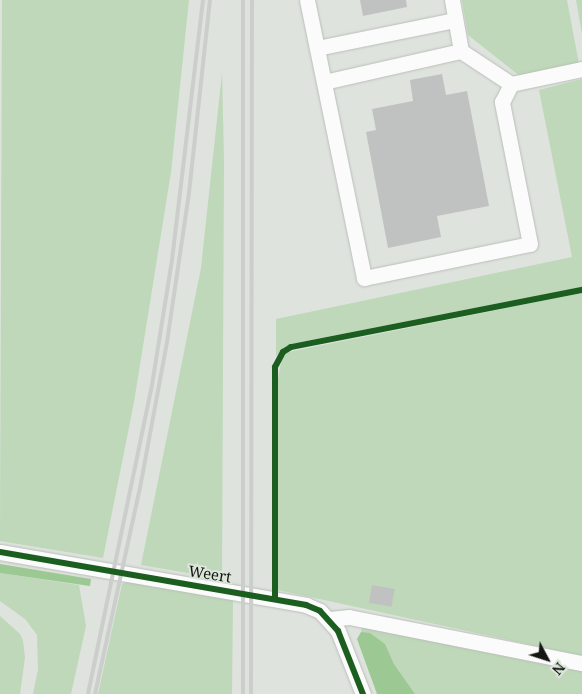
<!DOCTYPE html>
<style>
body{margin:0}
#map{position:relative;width:582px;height:694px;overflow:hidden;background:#dee3dd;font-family:"Noto Serif",serif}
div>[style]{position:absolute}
.green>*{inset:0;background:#bed8b9}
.water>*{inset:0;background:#9cc894}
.building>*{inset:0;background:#c0c2c2;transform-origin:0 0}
.roads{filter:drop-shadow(0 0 1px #babeba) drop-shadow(0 0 1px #babeba)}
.minor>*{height:15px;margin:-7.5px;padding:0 7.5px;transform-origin:7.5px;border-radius:7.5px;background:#fafbfa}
.rail>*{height:4px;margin:-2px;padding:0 2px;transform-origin:2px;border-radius:2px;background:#cccecc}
.cycleway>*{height:6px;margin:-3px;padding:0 3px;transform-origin:3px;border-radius:3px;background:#1b5e20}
span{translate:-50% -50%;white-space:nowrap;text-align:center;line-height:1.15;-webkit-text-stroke:4px #dce6da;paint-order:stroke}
.street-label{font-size:15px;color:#131612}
.north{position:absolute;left:522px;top:634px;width:50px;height:50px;-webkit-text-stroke:4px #dce6da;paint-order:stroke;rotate:130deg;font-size:14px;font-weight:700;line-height:20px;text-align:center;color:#131612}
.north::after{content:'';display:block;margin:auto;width:18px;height:22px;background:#131612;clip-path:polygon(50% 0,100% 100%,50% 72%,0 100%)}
</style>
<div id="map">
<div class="green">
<div style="clip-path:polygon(2px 0,189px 0,171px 172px,134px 402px,103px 558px,0 541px)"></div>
<div style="clip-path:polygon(462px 0,567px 0,579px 64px,521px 77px,468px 35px)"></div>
<div style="clip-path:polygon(576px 0,582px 0,582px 34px)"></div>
<div style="clip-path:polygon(222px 73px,224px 160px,222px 579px,141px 565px,201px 268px)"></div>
<div style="clip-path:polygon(582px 79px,582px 287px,291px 344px,276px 356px,276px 319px,572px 257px,539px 90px)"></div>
<div style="clip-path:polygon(582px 293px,582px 656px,278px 590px,278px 379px,282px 356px,288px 352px)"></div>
<div style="clip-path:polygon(0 573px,79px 585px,86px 626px,71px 694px,33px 694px,38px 669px,37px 635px,25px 619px,0 601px)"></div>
<div style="clip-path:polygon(131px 580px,233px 599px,232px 694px,98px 694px,122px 584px)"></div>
<div style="clip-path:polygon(0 616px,20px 634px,23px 641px,25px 657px,20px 694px,0 694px)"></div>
<div style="clip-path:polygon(362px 625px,582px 671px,582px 694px,415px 694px,394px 664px,385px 644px,361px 632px)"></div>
</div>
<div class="water">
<div style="clip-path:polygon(0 564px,91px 579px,90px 586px,0 573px)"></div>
<div style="clip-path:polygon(361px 632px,370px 633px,385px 644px,394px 664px,415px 694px,377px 694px,357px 639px)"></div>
</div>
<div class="building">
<div style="clip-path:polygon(360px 0,406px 0,407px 7px,363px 16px)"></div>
<div style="clip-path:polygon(442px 74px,446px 95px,467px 91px,489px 206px,437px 216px,441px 237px,388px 248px,366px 132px,376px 130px,372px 109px,413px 101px,410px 80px)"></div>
<div style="left:372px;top:585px;width:23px;height:18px;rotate:10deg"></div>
</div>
<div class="roads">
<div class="minor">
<div style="left:307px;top:0;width:284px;rotate:78.4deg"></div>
<div style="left:364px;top:278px;width:169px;rotate:-11.6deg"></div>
<div style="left:530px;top:244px;width:145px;rotate:-101.2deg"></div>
<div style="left:502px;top:102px;width:20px;rotate:-63deg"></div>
<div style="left:452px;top:0;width:52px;rotate:80deg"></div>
<div style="left:461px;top:51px;width:60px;rotate:33.4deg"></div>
<div style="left:511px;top:84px;width:73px;rotate:-11.9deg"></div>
<div style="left:317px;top:48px;width:141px;rotate:-11.5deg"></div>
<div style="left:324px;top:82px;width:140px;rotate:-12.8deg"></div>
<div style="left:0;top:552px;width:311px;rotate:9.8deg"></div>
<div style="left:306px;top:605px;width:15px;rotate:23deg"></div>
<div style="left:320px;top:611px;width:27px;rotate:48deg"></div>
<div style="left:338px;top:631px;width:68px;rotate:68.4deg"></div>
<div style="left:330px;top:619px;width:19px;rotate:-6deg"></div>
<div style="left:349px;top:617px;width:237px;rotate:11.2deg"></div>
</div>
</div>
<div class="rail">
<div style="left:88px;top:694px;width:316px;rotate:-78.3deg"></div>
<div style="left:152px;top:385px;width:127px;rotate:-80.9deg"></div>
<div style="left:172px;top:260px;width:262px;rotate:-83.2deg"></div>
<div style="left:95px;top:694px;width:211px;rotate:-77.7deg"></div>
<div style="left:140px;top:488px;width:148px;rotate:-79.5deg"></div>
<div style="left:167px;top:342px;width:151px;rotate:-81.6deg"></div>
<div style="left:189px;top:193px;width:194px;rotate:-83.8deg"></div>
<div style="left:243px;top:694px;width:694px;rotate:-90deg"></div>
<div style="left:251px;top:694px;width:694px;rotate:-89.92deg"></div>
</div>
<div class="cycleway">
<div style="left:0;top:552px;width:311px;rotate:9.8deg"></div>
<div style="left:306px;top:605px;width:15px;rotate:23deg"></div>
<div style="left:320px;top:611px;width:27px;rotate:48deg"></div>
<div style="left:338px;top:631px;width:68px;rotate:68.4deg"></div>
<div style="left:275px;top:597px;width:230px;rotate:-90deg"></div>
<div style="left:275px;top:367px;width:17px;rotate:-62deg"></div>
<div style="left:283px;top:352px;width:9px;rotate:-32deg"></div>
<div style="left:291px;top:347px;width:297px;rotate:-11.1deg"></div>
</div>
<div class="street-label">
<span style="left:210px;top:574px;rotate:9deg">Weert</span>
</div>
<div class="north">N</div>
</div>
